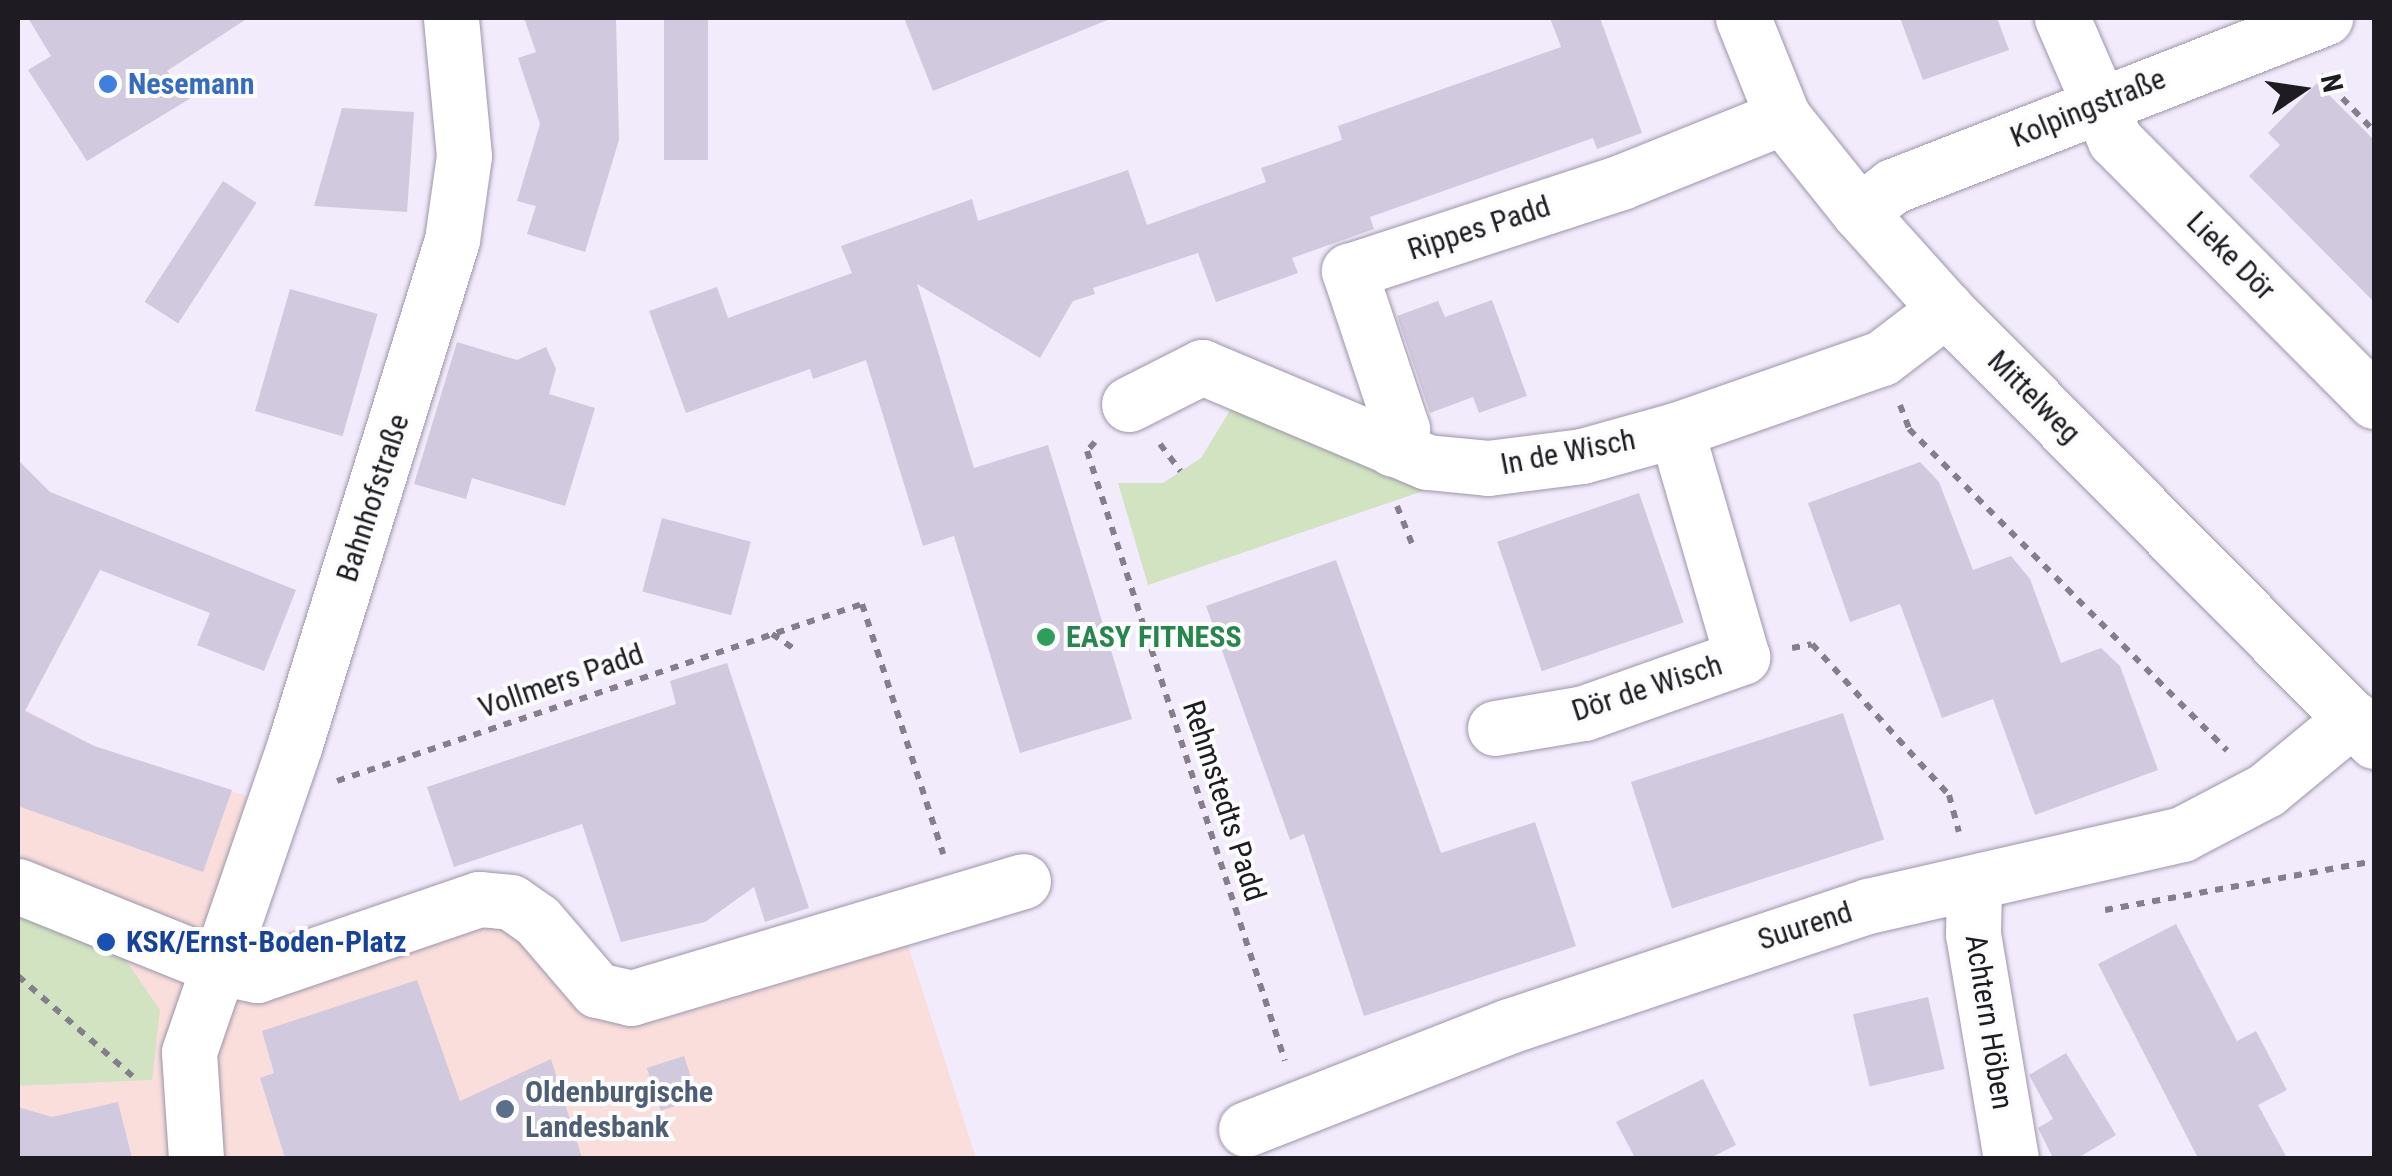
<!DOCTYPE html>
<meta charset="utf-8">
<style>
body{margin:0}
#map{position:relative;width:2392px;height:1176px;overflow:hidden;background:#f2ebfc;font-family:"Roboto Condensed",sans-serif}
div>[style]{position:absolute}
.commercial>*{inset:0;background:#f9dedc}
.green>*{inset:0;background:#d1e3c0}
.building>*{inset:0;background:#d1c9dd;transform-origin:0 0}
.path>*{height:6px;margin-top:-3px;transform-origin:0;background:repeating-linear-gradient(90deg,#847f8b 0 8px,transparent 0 16px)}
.roads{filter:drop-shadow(0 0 2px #9d95a8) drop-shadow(0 0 2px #9d95a8)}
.minor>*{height:55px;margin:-27.5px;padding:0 27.5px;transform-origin:27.5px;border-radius:27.5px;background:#fff}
.dots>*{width:28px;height:28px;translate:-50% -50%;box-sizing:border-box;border:5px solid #fcfcfc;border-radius:50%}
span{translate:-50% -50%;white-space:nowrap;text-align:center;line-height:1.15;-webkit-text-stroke:8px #fcfcfc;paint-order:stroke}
.shop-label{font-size:30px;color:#366cbe;font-weight:700}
.left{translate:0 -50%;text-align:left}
.street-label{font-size:30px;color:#1e1b22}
.leisure-label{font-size:30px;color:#27864d;font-weight:700}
.transit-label{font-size:30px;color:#164399;font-weight:700}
.service-label{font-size:30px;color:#4e5e75;font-weight:700}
.frame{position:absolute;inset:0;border:20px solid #1e1b22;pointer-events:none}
.north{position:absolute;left:2252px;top:40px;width:100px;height:100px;-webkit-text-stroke:8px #fcfcfc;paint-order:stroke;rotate:77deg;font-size:28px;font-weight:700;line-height:40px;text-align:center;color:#1e1b22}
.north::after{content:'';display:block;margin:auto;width:35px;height:45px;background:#1e1b22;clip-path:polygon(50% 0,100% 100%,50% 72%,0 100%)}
</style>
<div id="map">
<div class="commercial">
<div style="clip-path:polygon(18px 706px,94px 746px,247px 796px,194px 1018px,482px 923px,510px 929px,615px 1023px,658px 1021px,908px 945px,976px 1158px,18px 1158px,18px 1086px,151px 1080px,18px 909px)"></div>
</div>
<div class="green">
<div style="clip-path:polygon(1232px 407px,1435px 487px,1148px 585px,1118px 483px,1163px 483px,1201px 458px)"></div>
<div style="clip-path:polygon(18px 909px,125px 959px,160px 1010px,152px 1080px,18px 1086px)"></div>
</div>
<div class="building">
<div style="clip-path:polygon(28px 18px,248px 18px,167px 71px,191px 98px,87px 161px,28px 70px,51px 56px)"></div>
<div style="clip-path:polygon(524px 18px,616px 18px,619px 140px,585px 252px,527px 234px,536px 206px,517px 201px,540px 124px,518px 58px,536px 52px)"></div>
<div style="left:664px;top:18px;width:44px;height:142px"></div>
<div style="clip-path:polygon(904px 18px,1110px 18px,1110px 19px,933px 91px)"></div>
<div style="clip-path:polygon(1550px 18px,1600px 18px,1642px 133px,1597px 149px,1593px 138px,1370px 217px,1374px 229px,1292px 258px,1298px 273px,1216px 302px,1198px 253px,1093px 288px,1095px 294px,1073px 301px,1040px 358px,917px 284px,974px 468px,1048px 445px,1132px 719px,1020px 753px,954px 536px,923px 546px,866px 360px,813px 379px,810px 369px,686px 413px,649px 311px,717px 287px,728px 318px,852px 273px,841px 246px,972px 199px,978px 221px,1128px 170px,1147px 225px,1266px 182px,1261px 168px,1342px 140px,1338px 126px,1561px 47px)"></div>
<div style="clip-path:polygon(1900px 18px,1997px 18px,2009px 50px,1923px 80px)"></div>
<div style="clip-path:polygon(2317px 83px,2374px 140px,2374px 302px,2249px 176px,2280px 145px,2268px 133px)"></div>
<div style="clip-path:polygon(342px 108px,414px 112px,407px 212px,314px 206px)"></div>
<div style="left:223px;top:181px;width:40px;height:144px;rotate:33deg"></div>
<div style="left:290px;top:289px;width:91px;height:127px;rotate:16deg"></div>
<div style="clip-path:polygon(1492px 300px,1527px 396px,1479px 413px,1473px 397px,1430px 413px,1397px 316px,1438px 301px,1445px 317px)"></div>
<div style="clip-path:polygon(457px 342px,517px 360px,546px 347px,556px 369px,549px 394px,595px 408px,565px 506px,472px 478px,466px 499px,414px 484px)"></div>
<div style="clip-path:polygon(18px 460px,50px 492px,296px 590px,264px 671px,197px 645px,210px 613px,100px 570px,25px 711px,94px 746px,232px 790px,203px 872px,18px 806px)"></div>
<div style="clip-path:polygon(1920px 462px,1939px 482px,1973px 570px,2011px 556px,2030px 579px,2061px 663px,2101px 648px,2120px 666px,2158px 770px,2035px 815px,1993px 699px,1942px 718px,1900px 604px,1850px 622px,1808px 503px)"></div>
<div style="left:1639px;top:493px;width:137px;height:150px;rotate:71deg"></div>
<div style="left:662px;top:518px;width:92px;height:76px;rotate:15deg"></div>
<div style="clip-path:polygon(1336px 560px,1441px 853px,1535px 822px,1576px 946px,1364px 1016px,1304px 834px,1290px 840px,1206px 606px)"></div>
<div style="clip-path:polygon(727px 663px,809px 908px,765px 922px,754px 887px,705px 922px,621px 942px,582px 824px,454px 867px,427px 787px,676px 704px,670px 681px)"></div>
<div style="left:1843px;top:713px;width:133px;height:223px;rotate:72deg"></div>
<div style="clip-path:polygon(2176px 924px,2237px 1041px,2256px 1031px,2287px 1090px,2258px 1105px,2287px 1158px,2198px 1158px,2098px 964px)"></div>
<div style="clip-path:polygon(417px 980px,460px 1101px,551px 1059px,582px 1158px,285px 1158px,260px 1078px,274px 1073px,262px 1031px)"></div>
<div style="left:1928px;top:997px;width:74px;height:77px;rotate:77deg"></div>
<div style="clip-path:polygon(2066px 1053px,2116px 1135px,2078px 1158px,2053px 1158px,2038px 1128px,2053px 1119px,2029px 1075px)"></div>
<div style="left:684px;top:1056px;width:45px;height:39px;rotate:72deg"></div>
<div style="clip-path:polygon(1703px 1079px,1736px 1145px,1710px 1158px,1635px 1158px,1616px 1122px)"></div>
<div style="clip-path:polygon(118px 1102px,132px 1158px,18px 1158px,18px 1107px,52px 1117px)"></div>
</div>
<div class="path">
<div style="left:2320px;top:75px;width:78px;rotate:46deg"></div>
<div style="left:1900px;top:405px;width:26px;rotate:69deg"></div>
<div style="left:1909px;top:429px;width:452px;rotate:45.3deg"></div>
<div style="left:1095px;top:442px;width:12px;rotate:132deg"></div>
<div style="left:1087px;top:451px;width:641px;rotate:72.02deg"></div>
<div style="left:1160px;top:444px;width:34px;rotate:53deg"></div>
<div style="left:1397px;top:506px;width:46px;rotate:68.4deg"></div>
<div style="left:772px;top:634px;width:27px;rotate:34deg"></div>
<div style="left:1792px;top:648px;width:20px;rotate:-11deg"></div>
<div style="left:1812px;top:644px;width:204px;rotate:47.8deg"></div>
<div style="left:1949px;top:795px;width:38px;rotate:75deg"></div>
<div style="left:337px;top:781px;width:554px;rotate:-18.63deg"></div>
<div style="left:862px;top:604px;width:263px;rotate:72deg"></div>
<div style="left:2105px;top:910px;width:273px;rotate:-10.3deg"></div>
<div style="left:18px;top:976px;width:158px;rotate:41.2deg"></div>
</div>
<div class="roads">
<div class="minor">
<div style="left:1743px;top:18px;width:107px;rotate:68deg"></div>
<div style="left:1783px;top:117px;width:122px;rotate:51.3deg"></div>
<div style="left:1859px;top:212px;width:130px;rotate:48.1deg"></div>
<div style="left:1946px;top:309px;width:608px;rotate:45.27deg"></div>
<div style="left:2062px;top:18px;width:133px;rotate:66.5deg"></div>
<div style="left:2115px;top:140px;width:368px;rotate:45.2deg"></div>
<div style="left:1859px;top:212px;width:43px;rotate:-37.4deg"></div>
<div style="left:1893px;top:186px;width:464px;rotate:-21.3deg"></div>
<div style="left:1129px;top:404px;width:82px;rotate:-26.9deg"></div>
<div style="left:1202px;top:367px;width:244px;rotate:22.9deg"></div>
<div style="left:1427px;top:462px;width:61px;rotate:5.6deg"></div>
<div style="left:1488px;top:468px;width:95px;rotate:-7.3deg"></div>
<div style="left:1582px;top:456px;width:98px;rotate:-15.5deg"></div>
<div style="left:1676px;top:430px;width:218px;rotate:-19.3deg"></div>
<div style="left:1882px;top:358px;width:81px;rotate:-37.4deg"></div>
<div style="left:1393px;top:449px;width:22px;rotate:-66deg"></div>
<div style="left:1402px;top:429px;width:167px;rotate:-108.5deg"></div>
<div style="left:1349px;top:271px;width:286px;rotate:-18.1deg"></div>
<div style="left:1621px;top:182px;width:175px;rotate:-21.9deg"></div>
<div style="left:1495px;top:728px;width:90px;rotate:-9.6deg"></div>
<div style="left:1584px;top:713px;width:168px;rotate:-19.5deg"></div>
<div style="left:1742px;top:657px;width:236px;rotate:-106.2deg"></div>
<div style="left:18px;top:886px;width:217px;rotate:21.9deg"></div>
<div style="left:219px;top:967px;width:39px;rotate:12deg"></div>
<div style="left:257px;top:975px;width:235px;rotate:-18.9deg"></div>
<div style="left:479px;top:899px;width:32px;rotate:5deg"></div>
<div style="left:511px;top:902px;width:32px;rotate:35deg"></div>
<div style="left:537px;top:920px;width:92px;rotate:49.4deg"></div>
<div style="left:597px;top:990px;width:35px;rotate:13deg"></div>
<div style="left:631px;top:998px;width:409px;rotate:-16.6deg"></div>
<div style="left:1974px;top:886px;width:48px;rotate:91.2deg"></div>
<div style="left:1973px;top:934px;width:227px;rotate:80.4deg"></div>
<div style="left:1246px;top:1129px;width:282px;rotate:-21.4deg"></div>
<div style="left:1509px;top:1026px;width:379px;rotate:-18.5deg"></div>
<div style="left:1868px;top:906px;width:322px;rotate:-12.9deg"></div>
<div style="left:2182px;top:834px;width:95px;rotate:-27.6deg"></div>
<div style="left:2266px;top:790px;width:113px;rotate:-39.6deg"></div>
<div style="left:196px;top:1158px;width:106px;rotate:-93.8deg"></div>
<div style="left:189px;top:1052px;width:326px;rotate:-71deg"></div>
<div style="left:295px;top:744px;width:528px;rotate:-72.7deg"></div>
<div style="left:452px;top:240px;width:85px;rotate:-81.9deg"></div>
<div style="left:464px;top:156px;width:139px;rotate:-95.4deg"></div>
</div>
</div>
<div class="dots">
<div style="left:108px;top:84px;background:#3f7fe0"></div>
<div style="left:1046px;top:637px;background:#2e9e5b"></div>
<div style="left:106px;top:942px;background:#1a4fb4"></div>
<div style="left:505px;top:1109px;background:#5c6f8a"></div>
</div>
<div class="shop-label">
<span class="left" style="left:128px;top:84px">Nesemann</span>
</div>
<div class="street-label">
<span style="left:2088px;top:108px;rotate:-22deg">Kolpingstraße</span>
<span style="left:1479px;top:228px;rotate:-18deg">Rippes Padd</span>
<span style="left:2231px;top:256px;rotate:45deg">Lieke Dör</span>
<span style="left:2034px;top:397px;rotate:45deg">Mittelweg</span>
<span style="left:1568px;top:452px;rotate:-11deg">In de Wisch</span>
<span style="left:373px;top:498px;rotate:-72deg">Bahnhofstraße</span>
<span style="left:561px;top:681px;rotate:-19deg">Vollmers Padd</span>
<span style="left:1647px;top:688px;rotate:-18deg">Dör de Wisch</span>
<span style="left:1224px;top:801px;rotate:72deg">Rehmstedts Padd</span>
<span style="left:1805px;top:926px;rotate:-18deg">Suurend</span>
<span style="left:1989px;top:1022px;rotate:81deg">Achtern Höben</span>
</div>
<div class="leisure-label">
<span class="left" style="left:1066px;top:637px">EASY FITNESS</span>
</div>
<div class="transit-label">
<span class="left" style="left:126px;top:942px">KSK/Ernst-Boden-Platz</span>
</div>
<div class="service-label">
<span class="left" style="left:525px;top:1109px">Oldenburgische<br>Landesbank</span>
</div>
<div class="frame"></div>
<div class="north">N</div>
</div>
